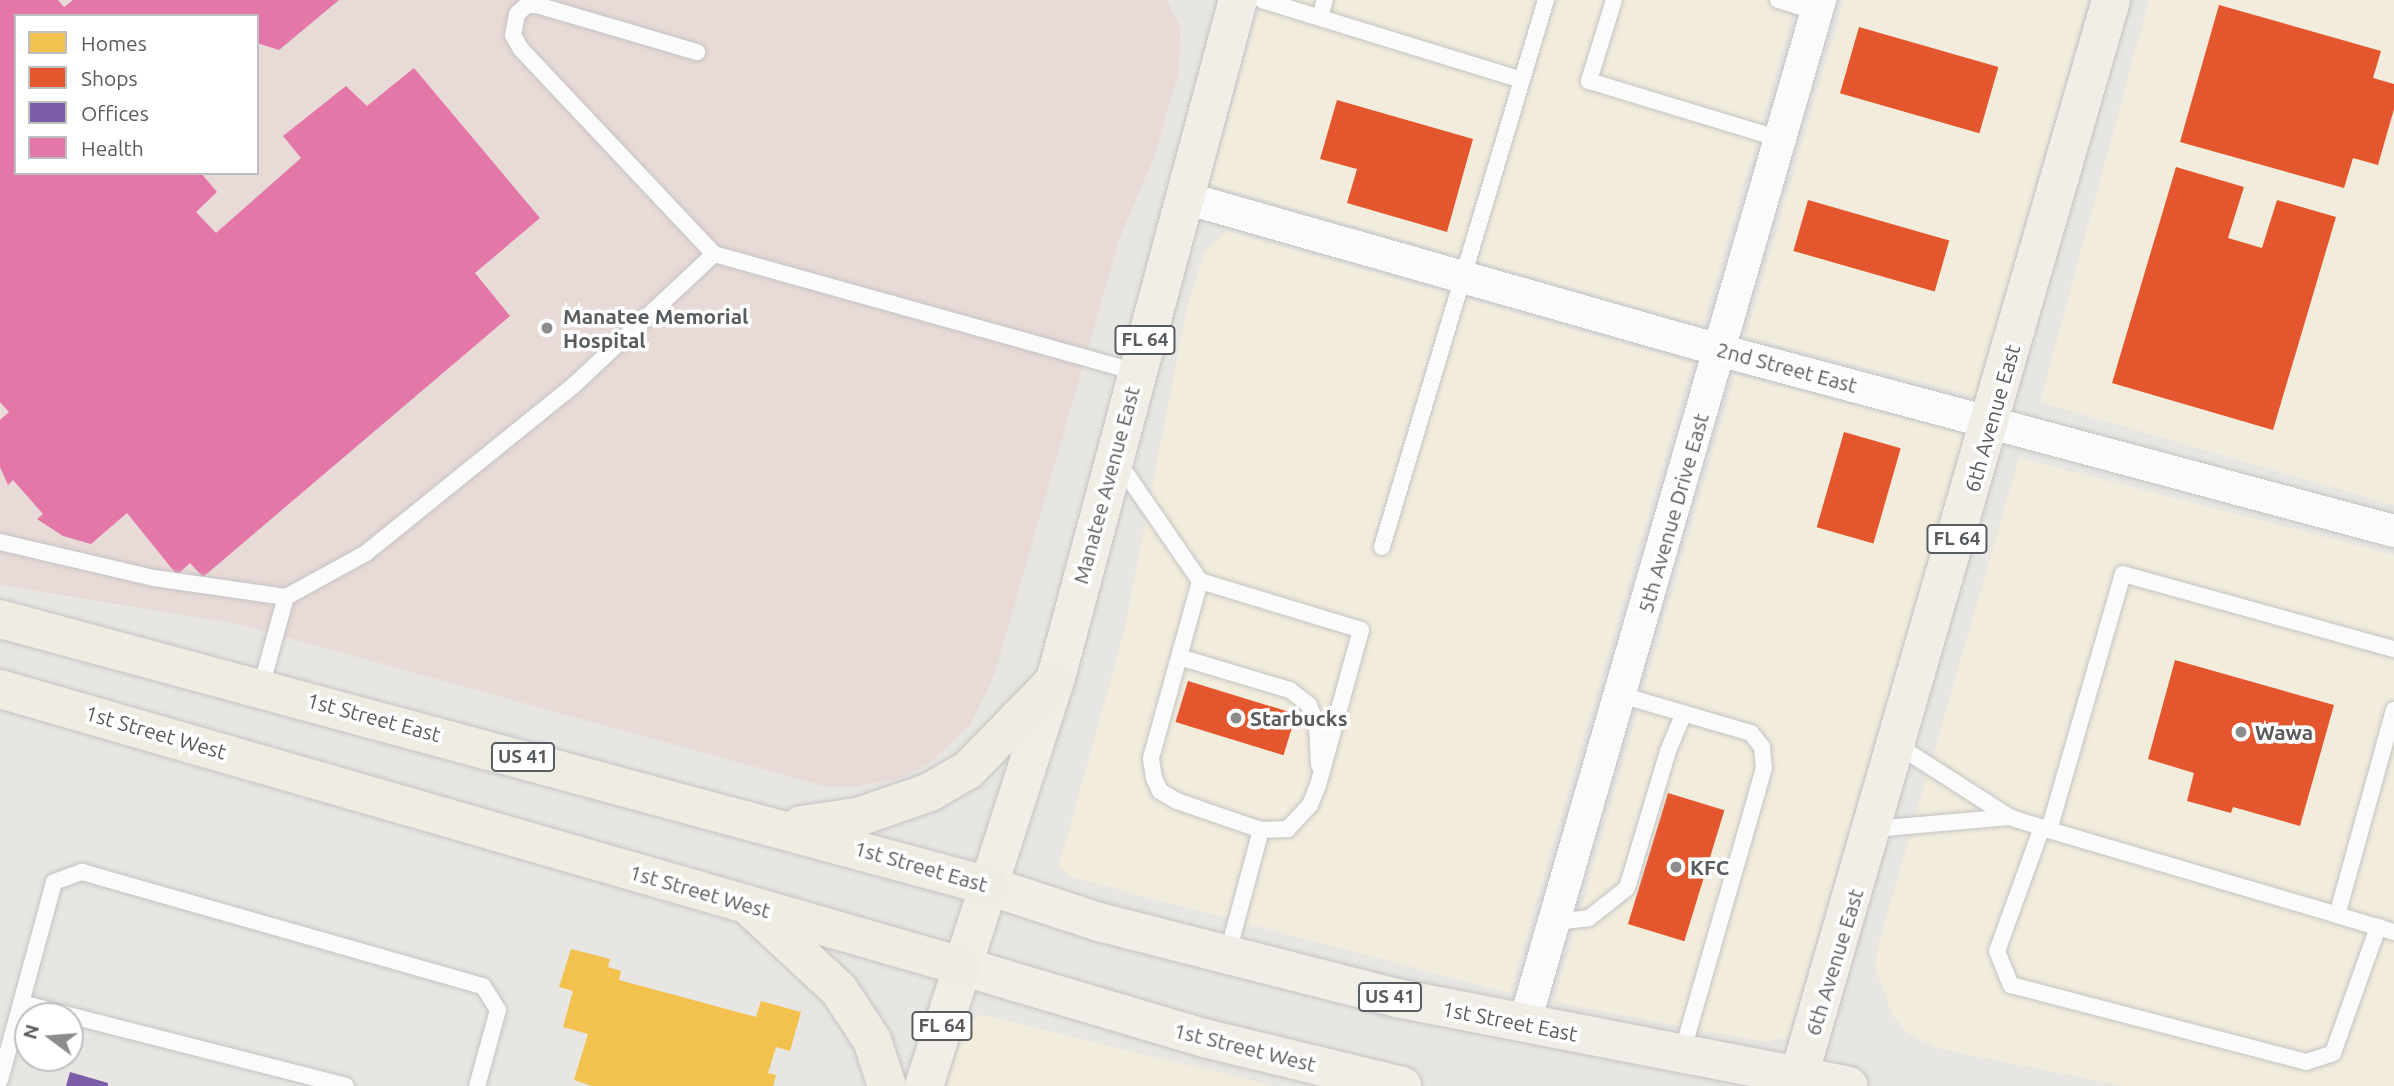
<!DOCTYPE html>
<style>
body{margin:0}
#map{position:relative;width:2394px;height:1086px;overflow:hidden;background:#e8e6e2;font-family:Ubuntu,sans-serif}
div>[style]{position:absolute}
.commercial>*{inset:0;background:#f1ecdc}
.medical>*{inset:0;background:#e7dad7}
.homes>*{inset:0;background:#f2c14e}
.shops>*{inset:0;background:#e4572e;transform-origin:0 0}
.offices>*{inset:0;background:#7b5ea7}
.health>*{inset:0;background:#e377a8}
.roads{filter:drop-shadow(0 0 2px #c4c3c3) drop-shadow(0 0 2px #c4c3c3)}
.service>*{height:16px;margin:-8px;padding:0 8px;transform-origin:8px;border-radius:8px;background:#fcfbfb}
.minor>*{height:32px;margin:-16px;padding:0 16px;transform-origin:16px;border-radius:16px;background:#fcfbfb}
.primary>*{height:38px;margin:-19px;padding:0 19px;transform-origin:19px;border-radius:19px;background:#f0eee6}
.trunk>*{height:38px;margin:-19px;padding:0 19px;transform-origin:19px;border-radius:19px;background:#eeece3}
.dots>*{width:19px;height:19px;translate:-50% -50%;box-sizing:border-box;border:4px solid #fff;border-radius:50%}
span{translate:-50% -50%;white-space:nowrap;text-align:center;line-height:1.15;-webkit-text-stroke:7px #fff;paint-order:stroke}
.shield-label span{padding:2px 5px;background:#fff;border:2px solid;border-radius:5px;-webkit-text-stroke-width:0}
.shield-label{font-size:19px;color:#595c5f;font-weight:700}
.poi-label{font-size:21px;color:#595c5f;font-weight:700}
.left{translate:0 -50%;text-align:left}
.street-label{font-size:21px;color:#595c5f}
.legend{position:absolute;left:14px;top:14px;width:245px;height:161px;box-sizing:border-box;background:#fff;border:2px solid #bdbebf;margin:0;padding:9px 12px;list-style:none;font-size:21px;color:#595c5f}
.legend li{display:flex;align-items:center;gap:14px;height:35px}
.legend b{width:35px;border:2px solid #bdbebf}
.north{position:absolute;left:14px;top:1002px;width:70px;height:70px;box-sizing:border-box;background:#fff;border:2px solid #bdbebf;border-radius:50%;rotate:286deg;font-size:19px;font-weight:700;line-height:28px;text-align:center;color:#595c5f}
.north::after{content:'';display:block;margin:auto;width:24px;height:32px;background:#8b8c8d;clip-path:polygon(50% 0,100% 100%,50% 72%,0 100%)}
</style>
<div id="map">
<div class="commercial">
<div style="clip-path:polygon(1262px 0,1797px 0,1703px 325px,1210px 184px)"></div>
<div style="clip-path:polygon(1844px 0,2088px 0,1975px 396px,1746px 336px)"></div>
<div style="clip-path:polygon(2149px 0,2394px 0,2394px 505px,2040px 402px)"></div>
<div style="clip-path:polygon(1228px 231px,1692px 363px,1510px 993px,1071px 877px,1059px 866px,1124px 632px,1187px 307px,1205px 251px)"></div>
<div style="clip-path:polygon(1735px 375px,1964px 434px,1788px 1037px,1765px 1042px,1554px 1002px)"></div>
<div style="clip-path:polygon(2019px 458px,2394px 555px,2394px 1086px,2124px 1086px,1940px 1049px,1908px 1033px,1893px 1016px,1875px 967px,1879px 942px)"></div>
<div style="clip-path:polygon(981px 1014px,987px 1016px,1274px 1086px,947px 1086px,964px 1026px)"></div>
</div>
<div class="medical">
<div style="clip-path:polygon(evenodd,0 0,1167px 0,1180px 28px,1179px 72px,1154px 157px,1119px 240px,994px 676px,970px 725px,929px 764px,898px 779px,852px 787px,824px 786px,234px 623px,0 585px,0 0,16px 16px,257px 16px,257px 173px,16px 173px,16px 16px)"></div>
</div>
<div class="homes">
<div style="clip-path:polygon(571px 949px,610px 959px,608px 967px,621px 971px,619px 980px,756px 1017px,761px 1001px,801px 1012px,790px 1051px,776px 1047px,768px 1073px,776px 1075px,773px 1086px,592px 1086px,574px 1080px,588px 1034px,563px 1027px,573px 991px,559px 987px)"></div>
</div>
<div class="shops">
<div style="clip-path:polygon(2219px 5px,2381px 51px,2373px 78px,2394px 84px,2394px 109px,2378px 165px,2353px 158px,2344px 188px,2180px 142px)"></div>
<div style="left:1859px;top:27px;width:145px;height:69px;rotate:16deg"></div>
<div style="clip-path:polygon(1337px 100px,1473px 139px,1447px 232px,1347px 203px,1357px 169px,1320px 159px)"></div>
<div style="clip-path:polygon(2176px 167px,2244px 187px,2228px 238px,2262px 248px,2277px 200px,2336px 217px,2273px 430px,2112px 383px)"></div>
<div style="left:1808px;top:200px;width:147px;height:53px;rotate:16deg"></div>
<div style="left:1844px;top:432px;width:59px;height:99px;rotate:16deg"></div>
<div style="clip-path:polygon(2175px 660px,2334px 705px,2300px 826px,2233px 807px,2231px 813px,2187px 801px,2194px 773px,2148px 759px)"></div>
<div style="left:1188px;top:681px;width:113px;height:43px;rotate:17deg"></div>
<div style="left:1668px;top:793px;width:59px;height:137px;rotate:17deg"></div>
</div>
<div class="offices">
<div style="clip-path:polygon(70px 1072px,108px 1083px,108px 1086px,66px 1086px)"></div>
</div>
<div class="health">
<div style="clip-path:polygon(0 0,58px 0,64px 7px,73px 0,339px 0,279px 50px,257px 43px,257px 16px,16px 16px,16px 173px,201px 173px,217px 192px,196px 212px,216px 233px,301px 158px,283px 136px,346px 86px,367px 106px,414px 68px,540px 218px,475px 273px,510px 316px,203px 577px,190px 563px,177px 575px,127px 513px,91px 544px,63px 536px,37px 519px,43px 514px,13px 480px,8px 485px,0 467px,0 420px,9px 412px,0 402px)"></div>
</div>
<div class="roads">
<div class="service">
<div style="left:1262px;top:0;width:272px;rotate:17.1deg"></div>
<div style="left:1614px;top:0;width:85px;rotate:107.2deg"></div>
<div style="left:1589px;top:81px;width:200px;rotate:16.9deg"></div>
<div style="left:1778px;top:0;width:41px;rotate:17.1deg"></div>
<div style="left:1320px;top:17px;width:18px;rotate:-74deg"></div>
<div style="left:714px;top:254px;width:438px;rotate:15.6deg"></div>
<div style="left:1118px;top:462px;width:145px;rotate:55.4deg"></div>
<div style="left:1200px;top:581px;width:168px;rotate:16.9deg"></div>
<div style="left:1361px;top:630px;width:161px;rotate:105.5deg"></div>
<div style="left:1318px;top:785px;width:22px;rotate:112deg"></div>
<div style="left:1310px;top:805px;width:33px;rotate:133deg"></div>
<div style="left:1288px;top:829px;width:27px;rotate:178deg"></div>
<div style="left:1261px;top:830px;width:89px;rotate:-161deg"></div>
<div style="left:1177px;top:801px;width:20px;rotate:-150deg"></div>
<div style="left:1160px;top:791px;width:14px;rotate:-115deg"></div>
<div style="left:1154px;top:778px;width:20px;rotate:-99deg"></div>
<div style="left:1151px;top:758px;width:184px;rotate:-74.5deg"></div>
<div style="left:0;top:542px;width:158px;rotate:13.2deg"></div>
<div style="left:154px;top:578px;width:133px;rotate:8.2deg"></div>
<div style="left:286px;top:597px;width:91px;rotate:-28.8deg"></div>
<div style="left:366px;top:553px;width:267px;rotate:-38.9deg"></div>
<div style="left:574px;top:385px;width:192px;rotate:-43.1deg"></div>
<div style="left:714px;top:254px;width:282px;rotate:-133.3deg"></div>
<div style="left:521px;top:49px;width:16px;rotate:-120deg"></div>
<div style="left:513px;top:35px;width:21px;rotate:-79deg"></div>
<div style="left:517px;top:14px;width:13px;rotate:-42deg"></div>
<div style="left:527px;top:5px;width:10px"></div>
<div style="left:537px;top:5px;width:167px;rotate:16.4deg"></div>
<div style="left:1382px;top:547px;width:571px;rotate:-73.31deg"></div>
<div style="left:1179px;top:657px;width:116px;rotate:16.6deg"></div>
<div style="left:1290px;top:690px;width:24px;rotate:38deg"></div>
<div style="left:1309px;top:705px;width:22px;rotate:69deg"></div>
<div style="left:1317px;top:726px;width:39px;rotate:87deg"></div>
<div style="left:261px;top:687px;width:93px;rotate:-74.5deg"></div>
<div style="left:1621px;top:695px;width:135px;rotate:16.3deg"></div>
<div style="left:1751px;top:733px;width:18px;rotate:52deg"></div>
<div style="left:1762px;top:747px;width:21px;rotate:85deg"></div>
<div style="left:1764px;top:768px;width:26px;rotate:106deg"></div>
<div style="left:1757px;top:793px;width:271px;rotate:106.1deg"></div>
<div style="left:2394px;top:710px;width:213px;rotate:105.5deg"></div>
<div style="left:2337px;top:915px;width:59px;rotate:16.6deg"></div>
<div style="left:1897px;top:745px;width:133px;rotate:32.7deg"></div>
<div style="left:2009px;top:817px;width:42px;rotate:18deg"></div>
<div style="left:2049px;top:830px;width:266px;rotate:-73.9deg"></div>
<div style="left:2123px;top:574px;width:281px;rotate:15.5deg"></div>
<div style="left:2042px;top:827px;width:132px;rotate:109.9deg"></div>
<div style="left:1997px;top:951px;width:37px;rotate:68deg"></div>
<div style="left:2011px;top:985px;width:305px;rotate:14.6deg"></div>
<div style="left:2306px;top:1062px;width:28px;rotate:-18deg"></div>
<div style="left:2333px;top:1053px;width:134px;rotate:-70.3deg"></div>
<div style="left:1873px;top:829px;width:137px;rotate:-5deg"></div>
<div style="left:2049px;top:830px;width:300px;rotate:16.4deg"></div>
<div style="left:1553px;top:922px;width:36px;rotate:-6deg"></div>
<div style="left:1589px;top:918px;width:48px;rotate:-38.3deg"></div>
<div style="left:1627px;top:888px;width:143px;rotate:-73.3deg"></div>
<div style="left:1668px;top:751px;width:41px;rotate:-67.2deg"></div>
<div style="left:1227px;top:956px;width:131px;rotate:-74.9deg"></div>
<div style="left:21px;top:1003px;width:125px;rotate:-74.7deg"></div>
<div style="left:54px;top:882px;width:30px;rotate:-20deg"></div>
<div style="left:82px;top:872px;width:417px;rotate:15.9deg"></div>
<div style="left:483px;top:986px;width:28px;rotate:58deg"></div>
<div style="left:498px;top:1010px;width:79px;rotate:105.4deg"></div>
<div style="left:0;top:1080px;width:80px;rotate:-74.7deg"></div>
<div style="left:21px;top:1003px;width:335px;rotate:14.3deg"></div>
</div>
<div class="minor">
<div style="left:1182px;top:197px;width:558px;rotate:15.9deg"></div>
<div style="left:1719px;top:350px;width:699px;rotate:15.01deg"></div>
<div style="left:1524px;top:1025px;width:1067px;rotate:-73.89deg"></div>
</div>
<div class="primary">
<div style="left:989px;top:886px;width:116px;rotate:18.1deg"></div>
<div style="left:1099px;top:922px;width:308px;rotate:14.3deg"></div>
<div style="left:1397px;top:998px;width:460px;rotate:11deg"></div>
<div style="left:961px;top:966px;width:253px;rotate:16.5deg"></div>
<div style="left:1204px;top:1038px;width:204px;rotate:13.6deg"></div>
<div style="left:924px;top:1086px;width:426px;rotate:-72.1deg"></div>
<div style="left:1055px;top:681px;width:705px;rotate:-74.96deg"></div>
<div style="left:1796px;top:1086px;width:1131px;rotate:-73.82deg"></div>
</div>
<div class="trunk">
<div style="left:0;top:619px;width:1024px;rotate:15.11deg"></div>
<div style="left:0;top:689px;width:1000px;rotate:16.08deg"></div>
<div style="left:801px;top:825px;width:58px;rotate:-8deg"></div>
<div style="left:858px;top:817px;width:76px;rotate:-19.1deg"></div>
<div style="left:930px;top:792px;width:44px;rotate:-30.1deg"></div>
<div style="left:968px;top:770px;width:124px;rotate:-45.7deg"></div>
<div style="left:753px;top:910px;width:117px;rotate:42.9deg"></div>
<div style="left:839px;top:990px;width:60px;rotate:56.6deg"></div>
<div style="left:872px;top:1040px;width:48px;rotate:71.9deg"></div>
</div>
</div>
<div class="dots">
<div style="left:547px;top:328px;background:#8b8c8d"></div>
<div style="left:1236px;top:718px;background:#8b8c8d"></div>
<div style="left:2241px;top:732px;background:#8b8c8d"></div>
<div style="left:1676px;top:867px;background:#8b8c8d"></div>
</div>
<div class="shield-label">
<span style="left:1145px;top:340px">FL 64</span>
<span style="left:1957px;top:539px">FL 64</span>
<span style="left:523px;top:757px">US 41</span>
<span style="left:1390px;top:997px">US 41</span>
<span style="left:942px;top:1026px">FL 64</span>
</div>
<div class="poi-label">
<span class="left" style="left:563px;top:328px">Manatee Memorial<br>Hospital</span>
<span class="left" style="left:1250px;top:718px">Starbucks</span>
<span class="left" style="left:2255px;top:732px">Wawa</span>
<span class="left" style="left:1690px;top:867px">KFC</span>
</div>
<div class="street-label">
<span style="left:1787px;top:367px;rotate:15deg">2nd Street East</span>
<span style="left:1992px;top:418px;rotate:-74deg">6th Avenue East</span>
<span style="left:1106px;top:485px;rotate:-75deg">Manatee Avenue East</span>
<span style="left:1673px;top:513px;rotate:-74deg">5th Avenue Drive East</span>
<span style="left:374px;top:717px;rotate:15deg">1st Street East</span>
<span style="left:156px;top:732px;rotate:16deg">1st Street West</span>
<span style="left:921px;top:866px;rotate:16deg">1st Street East</span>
<span style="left:700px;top:891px;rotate:16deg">1st Street West</span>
<span style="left:1834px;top:962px;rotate:-73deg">6th Avenue East</span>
<span style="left:1510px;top:1021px;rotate:11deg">1st Street East</span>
<span style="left:1245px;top:1047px;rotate:14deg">1st Street West</span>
</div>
<ul class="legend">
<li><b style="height:19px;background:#f2c14e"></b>Homes</li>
<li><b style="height:19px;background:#e4572e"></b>Shops</li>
<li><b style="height:19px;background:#7b5ea7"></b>Offices</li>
<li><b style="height:19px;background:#e377a8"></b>Health</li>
</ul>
<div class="north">N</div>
</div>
